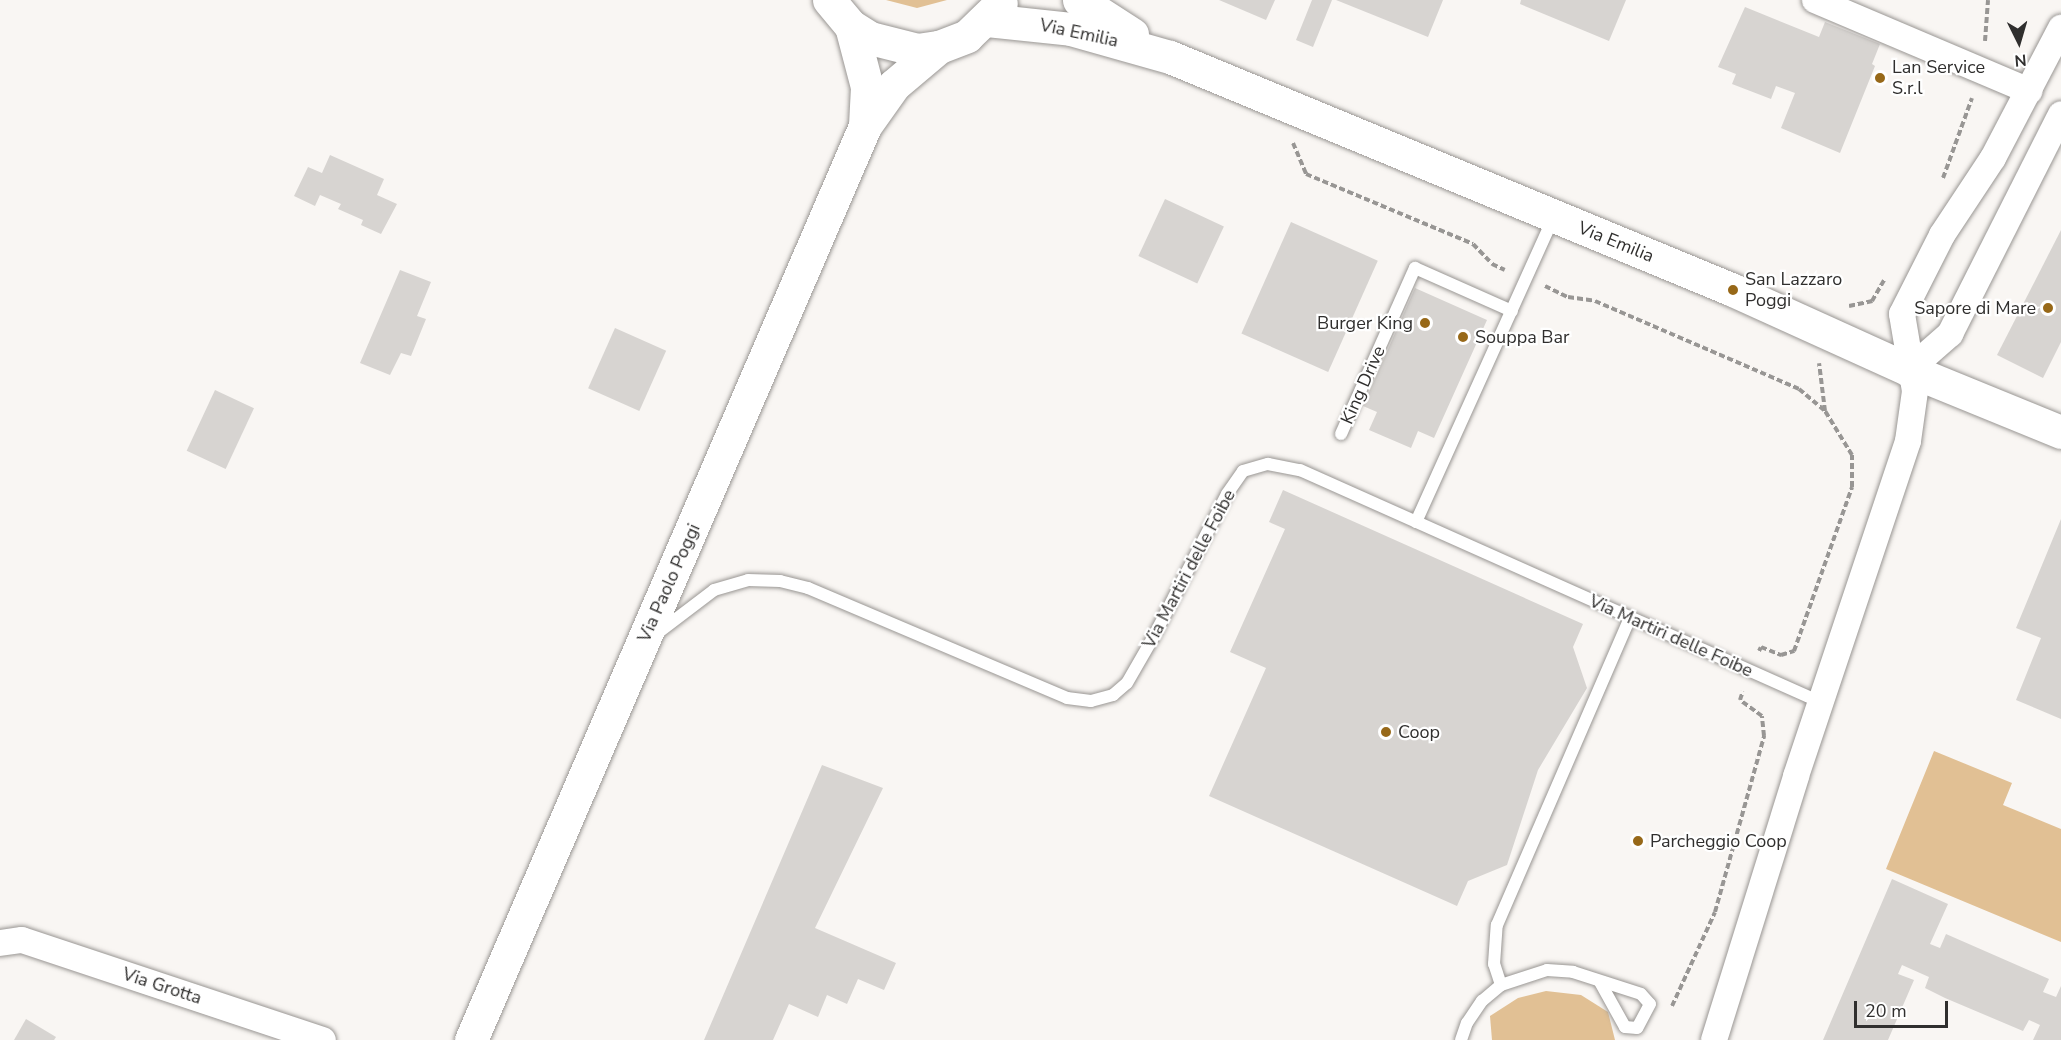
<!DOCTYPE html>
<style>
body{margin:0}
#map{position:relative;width:2061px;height:1040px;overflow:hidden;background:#f9f6f3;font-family:"Nunito Sans",sans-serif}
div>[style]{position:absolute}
.green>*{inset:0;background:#e1c094}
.building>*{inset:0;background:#d7d4d1;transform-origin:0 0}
.path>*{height:4px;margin-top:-2px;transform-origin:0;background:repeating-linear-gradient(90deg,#989694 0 6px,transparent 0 9px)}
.roads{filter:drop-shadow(0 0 2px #999693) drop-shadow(0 0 2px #999693)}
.service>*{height:12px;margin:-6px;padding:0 6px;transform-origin:6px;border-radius:6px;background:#fff}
.minor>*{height:26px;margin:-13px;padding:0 13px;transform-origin:13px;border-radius:13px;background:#fff}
.secondary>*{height:33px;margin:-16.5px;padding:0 16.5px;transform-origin:16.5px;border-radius:16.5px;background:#fff}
.primary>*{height:33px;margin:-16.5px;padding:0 16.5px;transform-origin:16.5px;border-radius:16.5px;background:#fff}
.dots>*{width:16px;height:16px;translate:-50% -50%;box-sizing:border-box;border:3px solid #fff;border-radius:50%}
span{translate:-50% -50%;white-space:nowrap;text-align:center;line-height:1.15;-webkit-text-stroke:4.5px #fff;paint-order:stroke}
.street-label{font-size:18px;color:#302f2e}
.poi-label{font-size:18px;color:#302f2e}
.left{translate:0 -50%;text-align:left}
.right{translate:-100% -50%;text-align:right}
.north{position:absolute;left:1989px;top:12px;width:60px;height:60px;-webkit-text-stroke:4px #fff;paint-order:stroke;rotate:175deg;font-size:16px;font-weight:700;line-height:24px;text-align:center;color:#302f2e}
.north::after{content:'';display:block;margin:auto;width:21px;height:27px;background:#302f2e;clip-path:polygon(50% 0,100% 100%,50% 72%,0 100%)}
.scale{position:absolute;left:1854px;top:1001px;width:94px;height:27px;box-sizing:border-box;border:3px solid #302f2e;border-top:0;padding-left:8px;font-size:18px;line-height:21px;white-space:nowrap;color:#302f2e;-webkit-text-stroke:4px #fff;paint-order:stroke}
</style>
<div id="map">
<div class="green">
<div style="clip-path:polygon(886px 0,947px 0,917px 8px)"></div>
<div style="clip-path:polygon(1934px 751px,2012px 783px,2003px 805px,2061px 829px,2061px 942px,1886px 869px)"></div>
<div style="clip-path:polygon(1546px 991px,1581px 995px,1608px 1012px,1615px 1040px,1492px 1040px,1490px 1016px,1518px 998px)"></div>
</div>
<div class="building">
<div style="clip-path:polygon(1219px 0,1275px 0,1266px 20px)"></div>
<div style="clip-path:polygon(1312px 0,1332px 0,1313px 47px,1296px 40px)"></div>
<div style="clip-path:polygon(1336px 0,1443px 0,1428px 37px)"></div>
<div style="clip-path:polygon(1521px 0,1626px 0,1609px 41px,1520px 4px)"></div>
<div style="clip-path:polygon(1745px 7px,1819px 37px,1825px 22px,1880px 44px,1872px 64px,1875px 66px,1840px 153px,1781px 128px,1795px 93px,1776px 86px,1771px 99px,1732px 84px,1736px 74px,1718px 67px)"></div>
<div style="clip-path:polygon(330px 155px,384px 179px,377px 195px,397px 204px,381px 234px,361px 225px,363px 220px,338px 209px,341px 204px,320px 195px,315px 206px,294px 196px,308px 167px,322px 173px)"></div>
<div style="left:1165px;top:199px;width:65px;height:63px;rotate:25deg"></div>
<div style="left:1291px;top:222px;width:95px;height:122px;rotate:24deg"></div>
<div style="clip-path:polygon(2061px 230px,2061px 342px,2043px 378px,1997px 355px)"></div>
<div style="clip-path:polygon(400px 270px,431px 282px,417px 316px,426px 319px,411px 356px,401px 353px,390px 375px,360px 363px)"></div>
<div style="clip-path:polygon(1415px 288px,1487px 320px,1434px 438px,1418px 431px,1411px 448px,1369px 430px,1377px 412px,1363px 406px)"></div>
<div style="left:615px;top:328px;width:56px;height:66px;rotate:24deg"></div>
<div style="left:215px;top:390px;width:43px;height:67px;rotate:25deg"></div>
<div style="clip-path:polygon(1283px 490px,1583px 624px,1573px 647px,1587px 688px,1538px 770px,1507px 865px,1468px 881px,1457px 906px,1209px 796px,1266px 668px,1230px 652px,1285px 529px,1269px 522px)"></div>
<div style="clip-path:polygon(2061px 519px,2061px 719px,2016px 700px,2041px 638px,2016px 628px)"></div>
<div style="clip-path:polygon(822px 765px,883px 788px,815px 928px,896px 963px,884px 990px,858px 979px,847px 1004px,827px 995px,818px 1017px,789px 1004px,773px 1040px,704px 1040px)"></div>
<div style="clip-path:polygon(1892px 879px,1948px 904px,1930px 944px,1940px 948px,1946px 934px,2049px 979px,2043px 992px,2056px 997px,2061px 986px,2061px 1040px,2033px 1040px,2040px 1025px,2029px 1020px,2023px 1031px,1945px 998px,1925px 988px,1929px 977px,1902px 965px,1898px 974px,1914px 980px,1888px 1040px,1823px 1040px)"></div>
<div style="clip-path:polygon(26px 1019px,56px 1037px,54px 1040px,14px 1040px)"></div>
</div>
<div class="path">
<div style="left:1985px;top:41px;width:41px;rotate:-85.8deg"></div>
<div style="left:1293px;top:143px;width:34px;rotate:67deg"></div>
<div style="left:1306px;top:174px;width:181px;rotate:22.7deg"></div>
<div style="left:1473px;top:244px;width:28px;rotate:46deg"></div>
<div style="left:1492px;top:264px;width:14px;rotate:25deg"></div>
<div style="left:1943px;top:178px;width:85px;rotate:-70.1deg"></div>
<div style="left:1545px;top:286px;width:25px;rotate:26deg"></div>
<div style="left:1568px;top:297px;width:27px;rotate:8deg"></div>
<div style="left:1595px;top:301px;width:222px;rotate:23.3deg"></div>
<div style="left:1799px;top:389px;width:34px;rotate:40deg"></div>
<div style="left:1849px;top:306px;width:24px;rotate:-12deg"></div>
<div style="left:1872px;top:301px;width:24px;rotate:-60deg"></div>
<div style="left:1759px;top:651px;width:4px;rotate:-63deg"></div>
<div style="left:1761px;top:647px;width:22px;rotate:22deg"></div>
<div style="left:1781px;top:655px;width:14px;rotate:-17deg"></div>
<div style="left:1794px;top:651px;width:174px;rotate:-70.5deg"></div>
<div style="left:1852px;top:487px;width:32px;rotate:-90deg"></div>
<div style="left:1852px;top:455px;width:52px;rotate:-121.5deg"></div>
<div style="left:1825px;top:411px;width:48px;rotate:-97.1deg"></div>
<div style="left:1672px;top:1006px;width:103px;rotate:-65.4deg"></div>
<div style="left:1715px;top:912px;width:183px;rotate:-74.4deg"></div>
<div style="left:1764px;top:736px;width:20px;rotate:-96deg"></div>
<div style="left:1762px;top:716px;width:27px;rotate:-144deg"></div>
<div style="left:1740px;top:700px;width:9px;rotate:-72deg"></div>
</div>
<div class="roads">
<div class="service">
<div style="left:1341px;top:434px;width:182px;rotate:-66deg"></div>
<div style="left:1415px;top:268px;width:106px;rotate:23.9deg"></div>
<div style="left:1416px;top:522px;width:333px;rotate:-65.7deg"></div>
<div style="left:655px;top:635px;width:74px;rotate:-37.3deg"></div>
<div style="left:714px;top:590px;width:35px;rotate:-16deg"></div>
<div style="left:748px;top:580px;width:32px;rotate:2deg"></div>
<div style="left:780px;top:581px;width:29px;rotate:14deg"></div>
<div style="left:808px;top:588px;width:281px;rotate:23deg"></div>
<div style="left:1067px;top:698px;width:24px;rotate:7deg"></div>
<div style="left:1091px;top:701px;width:23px;rotate:-15deg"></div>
<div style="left:1113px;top:695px;width:18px;rotate:-41deg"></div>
<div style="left:1127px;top:683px;width:54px;rotate:-60.1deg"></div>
<div style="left:1154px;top:636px;width:160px;rotate:-62.8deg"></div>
<div style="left:1227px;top:494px;width:28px;rotate:-55deg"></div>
<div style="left:1243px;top:471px;width:26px;rotate:-16deg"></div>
<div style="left:1268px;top:464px;width:33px;rotate:11deg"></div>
<div style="left:1300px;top:470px;width:569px;rotate:24.04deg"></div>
<div style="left:1501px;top:985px;width:22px;rotate:-108deg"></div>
<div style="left:1494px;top:964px;width:39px;rotate:-86deg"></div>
<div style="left:1497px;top:925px;width:335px;rotate:-66.6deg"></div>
<div style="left:1461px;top:1040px;width:18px;rotate:-71deg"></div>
<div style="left:1467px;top:1023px;width:27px;rotate:-56deg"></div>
<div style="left:1482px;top:1001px;width:25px;rotate:-40deg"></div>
<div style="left:1501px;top:985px;width:48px;rotate:-18.1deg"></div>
<div style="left:1547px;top:970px;width:26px;rotate:4deg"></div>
<div style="left:1573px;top:972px;width:71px;rotate:17.9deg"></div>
<div style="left:1641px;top:994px;width:13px;rotate:48deg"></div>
<div style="left:1650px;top:1004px;width:27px;rotate:118deg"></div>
<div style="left:1637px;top:1028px;width:12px;rotate:-175deg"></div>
<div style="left:1625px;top:1027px;width:51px;rotate:-119.1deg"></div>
</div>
<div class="minor">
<div style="left:1815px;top:0;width:233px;rotate:23deg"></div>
<div style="left:1909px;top:370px;width:55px;rotate:-41.3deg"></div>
<div style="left:1950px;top:334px;width:246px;rotate:-63.2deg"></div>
<div style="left:0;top:943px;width:22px;rotate:-8deg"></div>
<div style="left:22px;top:940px;width:317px;rotate:18.4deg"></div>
<div style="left:1714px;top:1040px;width:276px;rotate:-72.7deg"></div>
<div style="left:1796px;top:776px;width:353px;rotate:-71.5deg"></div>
<div style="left:1908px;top:441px;width:50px;rotate:-82deg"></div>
<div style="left:1915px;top:391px;width:78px;rotate:-99.6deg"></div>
<div style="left:1902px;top:314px;width:89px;rotate:-63.1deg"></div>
<div style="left:1942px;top:235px;width:92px;rotate:-56.5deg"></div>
<div style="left:1993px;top:158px;width:147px;rotate:-62.4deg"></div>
</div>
<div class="secondary">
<div style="left:851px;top:26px;width:63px;rotate:75.3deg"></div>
<div style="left:867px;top:87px;width:39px;rotate:93deg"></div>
<div style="left:471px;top:1040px;width:995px;rotate:-66.68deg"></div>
<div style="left:865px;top:126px;width:50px;rotate:-54.7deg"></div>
<div style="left:894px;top:85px;width:59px;rotate:-40.2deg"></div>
</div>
<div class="primary">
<div style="left:829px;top:0;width:34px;rotate:50deg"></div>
<div style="left:851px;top:26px;width:22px;rotate:32deg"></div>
<div style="left:870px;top:38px;width:49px;rotate:14.3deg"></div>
<div style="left:917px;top:50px;width:22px;rotate:-8deg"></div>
<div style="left:939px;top:47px;width:30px;rotate:-21deg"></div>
<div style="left:967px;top:36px;width:47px;rotate:-44.1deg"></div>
<div style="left:1079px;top:0;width:63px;rotate:32.7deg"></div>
<div style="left:987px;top:20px;width:84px;rotate:6.1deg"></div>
<div style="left:1071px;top:29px;width:103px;rotate:15.8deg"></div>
<div style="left:1170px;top:57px;width:609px;rotate:22.48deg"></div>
<div style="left:1733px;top:290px;width:193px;rotate:24.4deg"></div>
<div style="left:1909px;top:370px;width:164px;rotate:22.2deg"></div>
</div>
</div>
<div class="dots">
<div style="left:1880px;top:78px;background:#976818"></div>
<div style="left:1733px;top:290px;background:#976818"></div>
<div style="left:2048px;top:308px;background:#976818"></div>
<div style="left:1425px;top:323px;background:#976818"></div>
<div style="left:1463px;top:337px;background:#976818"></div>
<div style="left:1386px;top:732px;background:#976818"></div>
<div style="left:1638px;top:841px;background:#976818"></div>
</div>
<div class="street-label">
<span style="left:1079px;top:33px;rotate:12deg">Via Emilia</span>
<span style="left:1616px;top:242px;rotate:22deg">Via Emilia</span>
<span style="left:1363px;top:385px;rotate:-66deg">King Drive</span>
<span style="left:1189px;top:569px;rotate:-62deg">Via Martiri delle Foibe</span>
<span style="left:669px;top:583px;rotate:-66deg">Via Paolo Poggi</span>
<span style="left:1671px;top:636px;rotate:24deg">Via Martiri delle Foibe</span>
<span style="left:162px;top:986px;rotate:18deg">Via Grotta</span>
</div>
<div class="poi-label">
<span class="left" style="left:1892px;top:78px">Lan Service<br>S.r.l</span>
<span class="left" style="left:1745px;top:290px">San Lazzaro<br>Poggi</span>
<span class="right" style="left:2036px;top:308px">Sapore di Mare</span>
<span class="right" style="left:1413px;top:323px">Burger King</span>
<span class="left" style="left:1475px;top:337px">Souppa Bar</span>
<span class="left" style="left:1398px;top:732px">Coop</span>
<span class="left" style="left:1650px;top:841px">Parcheggio Coop</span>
</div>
<div class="north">N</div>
<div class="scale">20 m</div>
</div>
